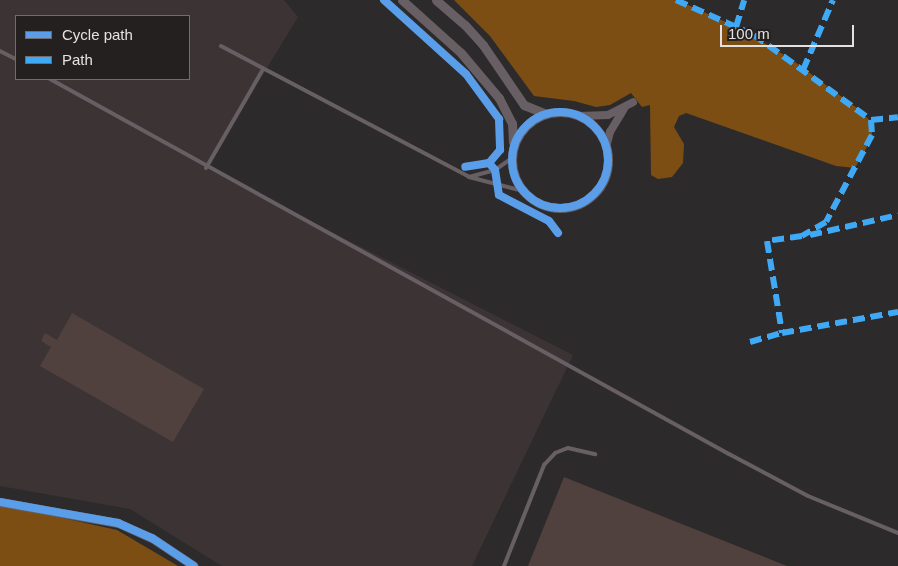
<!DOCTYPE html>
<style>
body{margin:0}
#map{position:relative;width:898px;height:566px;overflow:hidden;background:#2d2a2b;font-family:Arial,sans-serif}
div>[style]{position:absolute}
.built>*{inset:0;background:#3c3335}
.forest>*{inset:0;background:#7d4e13}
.building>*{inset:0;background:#50413e}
.service>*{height:4px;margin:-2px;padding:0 2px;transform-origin:2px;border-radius:2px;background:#675f64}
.minor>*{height:8px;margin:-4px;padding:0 4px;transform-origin:4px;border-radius:4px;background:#675f64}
.tertiary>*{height:9px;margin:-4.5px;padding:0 4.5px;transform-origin:4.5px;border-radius:4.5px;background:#675f64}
.tertiary>.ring{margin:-4.5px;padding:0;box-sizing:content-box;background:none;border:9px solid #675f64;border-radius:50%}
.quiet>*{height:6px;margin-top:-3px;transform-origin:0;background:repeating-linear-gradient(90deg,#3fa9f5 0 12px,transparent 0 18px)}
.cycleway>*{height:8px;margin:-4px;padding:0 4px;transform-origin:4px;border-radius:4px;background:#5a9eea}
.cycleway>.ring{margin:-4px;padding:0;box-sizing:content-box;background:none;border:8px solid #5a9eea;border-radius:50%}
span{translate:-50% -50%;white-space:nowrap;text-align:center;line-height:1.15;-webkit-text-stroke:5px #242020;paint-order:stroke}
.legend{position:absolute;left:15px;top:15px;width:175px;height:65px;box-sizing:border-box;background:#242020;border:1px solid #716d6e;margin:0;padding:6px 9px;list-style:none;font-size:15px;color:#e4e1e2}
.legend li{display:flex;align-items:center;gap:10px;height:25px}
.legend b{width:25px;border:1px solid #716d6e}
.scale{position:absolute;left:720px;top:25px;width:134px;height:22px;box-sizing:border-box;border:2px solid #e4e1e2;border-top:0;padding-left:6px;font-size:15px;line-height:18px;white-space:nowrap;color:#e4e1e2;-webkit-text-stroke:4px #242020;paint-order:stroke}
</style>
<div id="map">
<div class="built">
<div style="clip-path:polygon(evenodd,0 0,284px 0,298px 17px,206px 168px,573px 355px,472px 566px,222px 566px,130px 509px,0 486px,0 0,16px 16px,189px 16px,189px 79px,16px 79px,16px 16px)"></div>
</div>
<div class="forest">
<div style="clip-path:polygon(454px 0,677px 0,737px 27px,791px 59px,861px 111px,872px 123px,872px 138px,855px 168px,836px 166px,686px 113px,679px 116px,674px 127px,684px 144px,683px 163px,672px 177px,658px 179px,651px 175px,650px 105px,642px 107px,631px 93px,610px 105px,596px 107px,574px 101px,534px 96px,490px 36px)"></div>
<div style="clip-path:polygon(0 504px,117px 530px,178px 566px,0 566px)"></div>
</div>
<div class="building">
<div style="clip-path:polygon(72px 313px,204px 389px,173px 442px,40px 366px,51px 347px,41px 341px,45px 333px,57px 340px)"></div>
<div style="clip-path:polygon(564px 477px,787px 566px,528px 566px)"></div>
</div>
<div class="service">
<div style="left:221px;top:46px;width:280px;rotate:27.8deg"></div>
<div style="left:469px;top:177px;width:56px;rotate:14.5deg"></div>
<div style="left:0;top:51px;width:18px;rotate:27deg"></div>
<div style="left:50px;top:79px;width:776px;rotate:28.91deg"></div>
<div style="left:729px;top:454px;width:89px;rotate:28deg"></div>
<div style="left:808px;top:496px;width:97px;rotate:22.3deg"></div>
<div style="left:206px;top:168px;width:112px;rotate:-60deg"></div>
<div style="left:469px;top:177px;width:27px;rotate:-15deg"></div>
<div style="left:495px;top:170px;width:21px;rotate:-35deg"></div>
<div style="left:504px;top:566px;width:109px;rotate:-68.4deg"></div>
<div style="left:544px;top:465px;width:16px;rotate:-47deg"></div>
<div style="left:555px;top:453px;width:14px;rotate:-21deg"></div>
<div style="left:568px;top:448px;width:28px;rotate:13deg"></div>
</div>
<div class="minor">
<div style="left:579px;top:116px;width:29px;rotate:-2deg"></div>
<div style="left:608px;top:115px;width:28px;rotate:-27deg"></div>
<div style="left:606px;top:147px;width:16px;rotate:-75deg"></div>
<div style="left:610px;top:132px;width:27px;rotate:-59deg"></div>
</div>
<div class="tertiary">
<div style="left:402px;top:0;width:79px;rotate:41.9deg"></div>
<div style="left:461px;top:53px;width:59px;rotate:49.8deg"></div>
<div style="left:499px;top:98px;width:28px;rotate:63deg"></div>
<div style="left:512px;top:123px;width:19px;rotate:87deg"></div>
<div style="left:436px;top:0;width:38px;rotate:41deg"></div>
<div style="left:465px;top:25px;width:27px;rotate:48deg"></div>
<div style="left:483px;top:45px;width:73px;rotate:55.7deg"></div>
<div style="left:524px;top:105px;width:24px;rotate:22deg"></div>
<div class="ring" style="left:512px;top:112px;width:87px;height:87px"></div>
<div style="left:0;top:502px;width:120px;rotate:10.1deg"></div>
<div style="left:118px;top:523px;width:37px;rotate:24deg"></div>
<div style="left:152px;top:538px;width:50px;rotate:33.7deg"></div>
</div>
<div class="quiet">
<div style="left:676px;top:0;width:85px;rotate:24.2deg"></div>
<div style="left:754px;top:35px;width:145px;rotate:36deg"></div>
<div style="left:871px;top:120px;width:15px;rotate:86deg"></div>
<div style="left:872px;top:135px;width:98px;rotate:117.9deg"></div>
<div style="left:826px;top:222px;width:28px;rotate:150deg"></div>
<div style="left:802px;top:236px;width:35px;rotate:172deg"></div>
<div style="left:767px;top:241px;width:93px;rotate:80.7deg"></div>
<div style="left:736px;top:27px;width:28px;rotate:-73deg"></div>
<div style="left:803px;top:70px;width:76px;rotate:-66.8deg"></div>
<div style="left:871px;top:120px;width:27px;rotate:-6deg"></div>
<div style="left:810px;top:235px;width:90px;rotate:-12.8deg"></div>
<div style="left:750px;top:342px;width:33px;rotate:-16deg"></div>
<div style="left:782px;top:333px;width:118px;rotate:-10.3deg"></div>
</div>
<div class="cycleway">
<div style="left:384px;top:0;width:110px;rotate:42.1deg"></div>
<div style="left:466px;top:74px;width:56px;rotate:53.7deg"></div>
<div style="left:499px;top:119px;width:31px;rotate:88deg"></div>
<div style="left:500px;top:150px;width:17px;rotate:130deg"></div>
<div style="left:489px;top:163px;width:24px;rotate:171deg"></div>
<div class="ring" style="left:512px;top:112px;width:88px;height:88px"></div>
<div style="left:489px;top:163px;width:9px;rotate:49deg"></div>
<div style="left:495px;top:170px;width:25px;rotate:81deg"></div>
<div style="left:499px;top:195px;width:56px;rotate:27.5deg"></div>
<div style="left:549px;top:221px;width:15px;rotate:53deg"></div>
<div style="left:0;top:502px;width:120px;rotate:10.1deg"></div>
<div style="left:118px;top:523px;width:37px;rotate:24deg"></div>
<div style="left:152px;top:538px;width:50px;rotate:33.7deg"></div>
</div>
<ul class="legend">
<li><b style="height:6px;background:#5a9eea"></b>Cycle path</li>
<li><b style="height:6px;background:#3fa9f5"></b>Path</li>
</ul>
<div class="scale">100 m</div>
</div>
